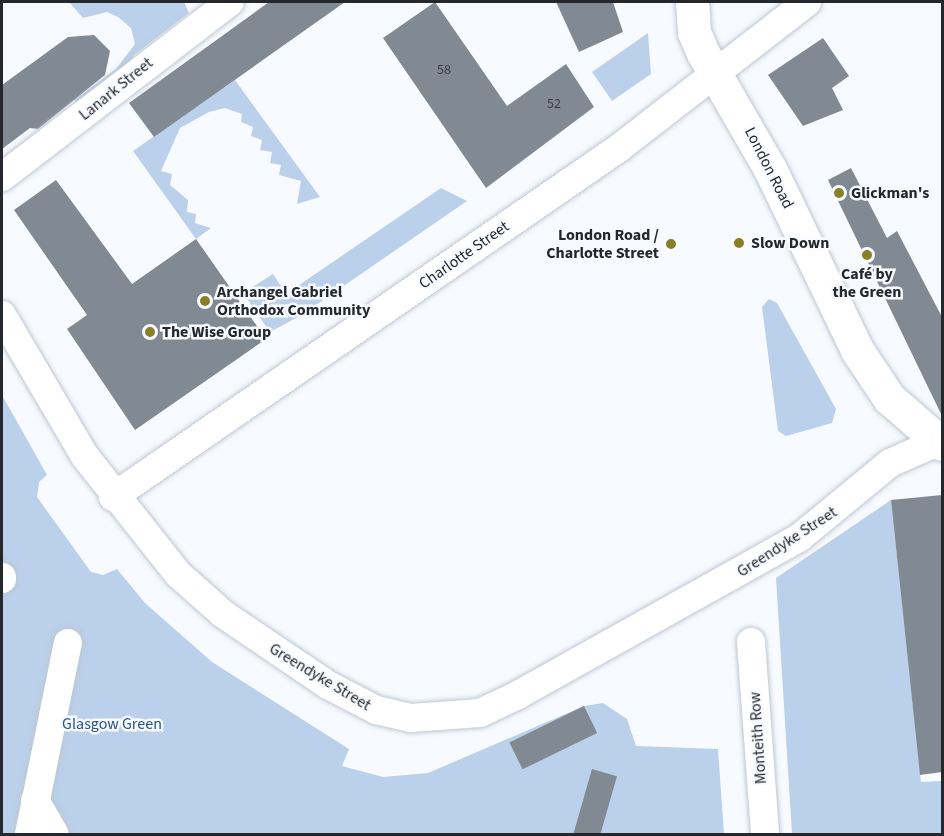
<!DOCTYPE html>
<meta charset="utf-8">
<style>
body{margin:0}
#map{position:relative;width:944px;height:836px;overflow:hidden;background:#f7faff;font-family:"Source Sans 3",sans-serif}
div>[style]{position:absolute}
.green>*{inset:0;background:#bbd0ea}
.building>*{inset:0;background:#818992;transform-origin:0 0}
.roads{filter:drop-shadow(0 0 2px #bec7d1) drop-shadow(0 0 2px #bec7d1)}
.street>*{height:28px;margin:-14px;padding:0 14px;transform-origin:14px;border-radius:14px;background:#fff}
.primary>*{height:33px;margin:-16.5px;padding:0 16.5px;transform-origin:16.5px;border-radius:16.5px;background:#fff}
.dots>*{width:16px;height:16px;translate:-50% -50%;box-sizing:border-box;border:3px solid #f7faff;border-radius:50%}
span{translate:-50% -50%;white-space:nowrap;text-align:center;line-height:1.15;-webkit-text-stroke:5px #f7faff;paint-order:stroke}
.number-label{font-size:14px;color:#3b4046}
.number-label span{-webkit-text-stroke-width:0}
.street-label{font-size:16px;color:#24282c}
.poi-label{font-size:16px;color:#24282c;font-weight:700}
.left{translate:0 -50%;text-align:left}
.right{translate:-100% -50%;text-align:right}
.park-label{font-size:16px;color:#275588}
.frame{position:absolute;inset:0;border:3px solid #24282c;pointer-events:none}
</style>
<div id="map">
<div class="green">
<div style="clip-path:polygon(69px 2px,184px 2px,189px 13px,134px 55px,120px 84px,83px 113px,74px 100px,116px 69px,135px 44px,131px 28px,118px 17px,107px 12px,83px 18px)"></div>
<div style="clip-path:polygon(648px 33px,651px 74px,612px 101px,592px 72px)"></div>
<div style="clip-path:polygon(235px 80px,320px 197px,297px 204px,301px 181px,279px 175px,281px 165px,270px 163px,272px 152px,260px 150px,262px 140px,251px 136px,253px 127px,241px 122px,242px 114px,225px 108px,209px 112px,180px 128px,161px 171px,172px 174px,170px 185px,188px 200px,187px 212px,196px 214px,195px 223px,211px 228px,196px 239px,133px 151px)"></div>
<div style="clip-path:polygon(441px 188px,467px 201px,300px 316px,270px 332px,243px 293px,273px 274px,286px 294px)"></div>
<div style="clip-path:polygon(769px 299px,777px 303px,836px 409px,832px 423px,786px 436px,778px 431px,762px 307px)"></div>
<div style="clip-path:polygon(2px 395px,47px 475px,39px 482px,37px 497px,91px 572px,103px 575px,117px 569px,145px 603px,212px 662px,349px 749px,342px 766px,383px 777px,428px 773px,584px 706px,603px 703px,627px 719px,636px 746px,718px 749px,724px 834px,2px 834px)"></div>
<div style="clip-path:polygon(891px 500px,921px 782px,942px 781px,942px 834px,792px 834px,776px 578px)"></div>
</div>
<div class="building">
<div style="clip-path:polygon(269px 2px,345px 2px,154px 137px,129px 103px)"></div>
<div style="clip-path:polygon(435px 2px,507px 106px,566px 64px,594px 107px,486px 188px,383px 38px)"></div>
<div style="clip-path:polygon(556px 2px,613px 2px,623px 32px,579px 52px)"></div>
<div style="clip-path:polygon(94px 35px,110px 51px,105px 75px,38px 129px,30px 128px,2px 149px,2px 85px,68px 37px)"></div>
<div style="clip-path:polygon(823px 38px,849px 76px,832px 88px,843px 110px,803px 126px,768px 75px)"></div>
<div style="clip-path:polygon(851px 168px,887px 238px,897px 231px,942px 317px,942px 416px,828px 180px)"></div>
<div style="clip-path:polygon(56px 180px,132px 284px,196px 239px,266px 339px,135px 430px,67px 329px,87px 315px,14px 210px)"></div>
<div style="clip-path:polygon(942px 495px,942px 772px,920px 775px,891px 500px)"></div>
<div style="left:584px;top:706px;width:30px;height:83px;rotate:64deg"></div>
<div style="left:592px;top:769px;width:26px;height:67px;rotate:16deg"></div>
</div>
<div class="roads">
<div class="street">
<div style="left:2px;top:177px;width:287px;rotate:-37.5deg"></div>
<div style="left:2px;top:315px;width:162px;rotate:59.6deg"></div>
<div style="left:84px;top:455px;width:152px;rotate:51.7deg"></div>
<div style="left:178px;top:574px;width:60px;rotate:41.6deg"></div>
<div style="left:223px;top:614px;width:127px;rotate:34.1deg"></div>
<div style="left:328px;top:685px;width:54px;rotate:27.5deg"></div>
<div style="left:376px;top:710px;width:36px;rotate:13deg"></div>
<div style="left:411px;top:718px;width:69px;rotate:-4.1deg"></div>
<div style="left:480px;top:713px;width:42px;rotate:-25.3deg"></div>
<div style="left:518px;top:695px;width:322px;rotate:-29.2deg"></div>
<div style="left:799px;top:538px;width:118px;rotate:-39.5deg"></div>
<div style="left:890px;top:463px;width:57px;rotate:-23.9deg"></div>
<div style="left:113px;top:497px;width:615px;rotate:-34.59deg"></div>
<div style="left:619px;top:148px;width:238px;rotate:-37.8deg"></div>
<div style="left:2px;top:577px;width:2px;rotate:90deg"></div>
<div style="left:751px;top:642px;width:193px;rotate:85.8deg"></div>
<div style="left:35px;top:800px;width:39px;rotate:60deg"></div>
<div style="left:29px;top:834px;width:195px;rotate:-78.5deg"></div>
</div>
<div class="primary">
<div style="left:692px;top:2px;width:30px;rotate:86deg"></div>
<div style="left:694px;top:32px;width:23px;rotate:67deg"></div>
<div style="left:703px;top:53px;width:136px;rotate:60deg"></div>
<div style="left:771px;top:171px;width:199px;rotate:64.3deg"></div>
<div style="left:857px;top:350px;width:58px;rotate:56.3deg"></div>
<div style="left:889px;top:398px;width:70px;rotate:41deg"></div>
</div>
</div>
<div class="dots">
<div style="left:839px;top:193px;background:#897f26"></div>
<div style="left:739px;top:243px;background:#897f26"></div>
<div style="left:671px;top:244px;background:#897f26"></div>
<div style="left:867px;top:255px;background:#897f26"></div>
<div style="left:205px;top:301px;background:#897f26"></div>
<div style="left:150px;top:332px;background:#897f26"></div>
</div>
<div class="number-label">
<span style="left:444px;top:70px">58</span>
<span style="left:554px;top:104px">52</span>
</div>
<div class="street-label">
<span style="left:116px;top:89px;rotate:-39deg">Lanark Street</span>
<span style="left:769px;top:168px;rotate:63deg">London Road</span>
<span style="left:464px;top:255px;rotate:-35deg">Charlotte Street</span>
<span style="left:787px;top:542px;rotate:-33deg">Greendyke Street</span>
<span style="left:320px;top:677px;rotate:31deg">Greendyke Street</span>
<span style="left:758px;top:738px;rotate:-94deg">Monteith Row</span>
</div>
<div class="poi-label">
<span class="left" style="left:851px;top:193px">Glickman's</span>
<span class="right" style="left:659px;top:244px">London Road /<br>Charlotte Street</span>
<span class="left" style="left:751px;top:243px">Slow Down</span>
<span style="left:867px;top:283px">Café by<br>the Green</span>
<span class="left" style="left:217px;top:301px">Archangel Gabriel<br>Orthodox Community</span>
<span class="left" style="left:162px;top:332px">The Wise Group</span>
</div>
<div class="park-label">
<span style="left:112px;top:724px">Glasgow Green</span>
</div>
<div class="frame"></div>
</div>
